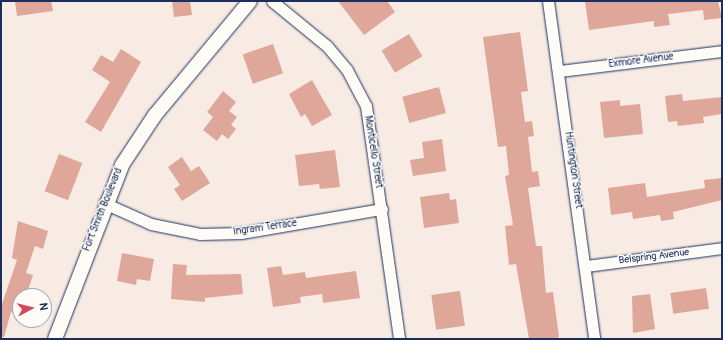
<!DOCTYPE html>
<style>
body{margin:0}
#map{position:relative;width:723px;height:340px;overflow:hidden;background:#f7ebe4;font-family:Pangolin,sans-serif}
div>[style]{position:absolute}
.building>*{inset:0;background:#dfa79a;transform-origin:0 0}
.roads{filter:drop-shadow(0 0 1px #1b2f5e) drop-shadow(0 0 1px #1b2f5e)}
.minor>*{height:11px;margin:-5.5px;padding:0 5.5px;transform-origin:5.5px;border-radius:5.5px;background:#fdfcf7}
.tertiary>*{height:14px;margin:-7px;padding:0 7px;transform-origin:7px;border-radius:7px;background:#fdfcf7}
span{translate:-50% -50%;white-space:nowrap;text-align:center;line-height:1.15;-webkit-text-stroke:3px #fdfcf7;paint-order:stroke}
.street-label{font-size:10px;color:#1b2f5e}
.frame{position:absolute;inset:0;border:2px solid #1b2f5e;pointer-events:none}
.north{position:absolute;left:12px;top:288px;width:40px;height:40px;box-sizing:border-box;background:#fdfcf7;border:1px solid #a3aaba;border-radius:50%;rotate:83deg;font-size:11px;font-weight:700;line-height:16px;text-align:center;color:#1b2f5e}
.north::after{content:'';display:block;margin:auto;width:14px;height:18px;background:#d1495b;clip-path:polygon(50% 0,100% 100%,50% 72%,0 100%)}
</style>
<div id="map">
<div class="building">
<div style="clip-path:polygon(15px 1px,51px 1px,53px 11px,17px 16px)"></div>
<div style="clip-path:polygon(172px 1px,190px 1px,192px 15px,174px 17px)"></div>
<div style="clip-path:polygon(338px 1px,387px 1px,395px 12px,364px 35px)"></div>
<div style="clip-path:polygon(585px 1px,718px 1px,722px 18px,704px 20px,703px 10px,668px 14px,670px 25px,654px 27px,654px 21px,589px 30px)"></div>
<div style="clip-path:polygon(520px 32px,528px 91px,521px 92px,525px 122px,532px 121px,534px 136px,528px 137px,532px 172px,538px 171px,540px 186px,528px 188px,536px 246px,542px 246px,546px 293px,553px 292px,559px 337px,555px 339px,529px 339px,516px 264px,509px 265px,505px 226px,513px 225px,505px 176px,509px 175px,506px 146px,498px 147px,483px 37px)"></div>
<div style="left:409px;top:34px;width:26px;height:32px;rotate:59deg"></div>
<div style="left:273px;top:44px;width:31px;height:32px;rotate:71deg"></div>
<div style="clip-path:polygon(121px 49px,141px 62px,101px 132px,85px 122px,110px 82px,92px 70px,101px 55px,113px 62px)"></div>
<div style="clip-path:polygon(312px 80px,332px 115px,312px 126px,305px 114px,301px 117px,289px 94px)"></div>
<div style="left:439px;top:87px;width:27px;height:38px;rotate:75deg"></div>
<div style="clip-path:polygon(223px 91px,236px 102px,229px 111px,237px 117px,231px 125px,236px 129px,228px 139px,222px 134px,217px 141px,203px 130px,213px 117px,207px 112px)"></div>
<div style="clip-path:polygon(682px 94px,683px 101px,722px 97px,722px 114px,703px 117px,704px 123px,678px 126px,677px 121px,668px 122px,665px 96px)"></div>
<div style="clip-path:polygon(620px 100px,620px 106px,640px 104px,643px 134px,604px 138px,600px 102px)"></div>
<div style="clip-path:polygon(442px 139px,446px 171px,413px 176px,410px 160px,424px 158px,422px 142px)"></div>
<div style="clip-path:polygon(335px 150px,340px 187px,320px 189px,319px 184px,299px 186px,295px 155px)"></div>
<div style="left:59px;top:154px;width:25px;height:40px;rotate:21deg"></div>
<div style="clip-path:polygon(182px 157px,191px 171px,199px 166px,210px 183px,182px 201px,174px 189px,180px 185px,168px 167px)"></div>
<div style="clip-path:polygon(722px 178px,722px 200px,673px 212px,674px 219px,661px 221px,660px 215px,633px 219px,632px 212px,611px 215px,608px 188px,645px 183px,647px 197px,705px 188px,704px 180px)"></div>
<div style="clip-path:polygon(449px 193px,450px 200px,456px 199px,459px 223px,424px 228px,420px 197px)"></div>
<div style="clip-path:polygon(18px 221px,48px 231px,43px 249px,35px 246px,26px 273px,33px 275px,26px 296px,20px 296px,20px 315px,11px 312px,4px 337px,1px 336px,1px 307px,17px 260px,12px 258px)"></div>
<div style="clip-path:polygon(122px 253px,154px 259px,150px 281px,137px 279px,136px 285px,117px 281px)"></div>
<div style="clip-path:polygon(173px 264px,187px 265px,186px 275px,241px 274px,243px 294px,205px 298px,205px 302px,171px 299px)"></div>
<div style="clip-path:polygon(281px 266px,283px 275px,305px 272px,306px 278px,356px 271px,360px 298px,323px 303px,322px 294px,300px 297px,301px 303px,273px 307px,267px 268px)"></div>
<div style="left:706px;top:288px;width:21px;height:36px;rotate:82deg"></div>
<div style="left:460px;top:291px;width:35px;height:29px;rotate:82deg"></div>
<div style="clip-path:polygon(650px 294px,655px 329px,633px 333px,632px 296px)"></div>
</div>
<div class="roads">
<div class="minor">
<div style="left:272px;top:1px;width:71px;rotate:39.3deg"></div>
<div style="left:327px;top:46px;width:31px;rotate:50deg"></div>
<div style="left:347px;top:70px;width:41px;rotate:62.2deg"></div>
<div style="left:366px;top:106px;width:235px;rotate:81.9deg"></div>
<div style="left:548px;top:1px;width:341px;rotate:82.2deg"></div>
<div style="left:559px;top:71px;width:164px;rotate:-7deg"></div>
<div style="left:104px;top:203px;width:51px;rotate:24.1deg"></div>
<div style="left:151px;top:224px;width:50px;rotate:11.5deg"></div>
<div style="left:200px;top:234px;width:41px;rotate:-1.4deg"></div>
<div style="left:241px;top:233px;width:143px;rotate:-9.7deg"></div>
<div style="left:586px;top:266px;width:137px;rotate:-7.5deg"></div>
</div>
<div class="tertiary">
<div style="left:55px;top:339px;width:186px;rotate:-68.9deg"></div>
<div style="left:122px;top:165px;width:60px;rotate:-56.6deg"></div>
<div style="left:155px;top:115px;width:148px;rotate:-50.2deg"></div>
</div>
</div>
<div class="street-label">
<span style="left:641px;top:61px;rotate:-7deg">Exmore Avenue</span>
<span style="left:373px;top:152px;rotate:81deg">Monticello Street</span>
<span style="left:573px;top:170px;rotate:82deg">Huntington Street</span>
<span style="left:103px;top:210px;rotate:-68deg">Fort Smith Boulevard</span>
<span style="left:265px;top:228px;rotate:-8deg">Ingram Terrace</span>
<span style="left:654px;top:257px;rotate:-7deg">Belspring Avenue</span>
</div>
<div class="frame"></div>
<div class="north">N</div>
</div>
